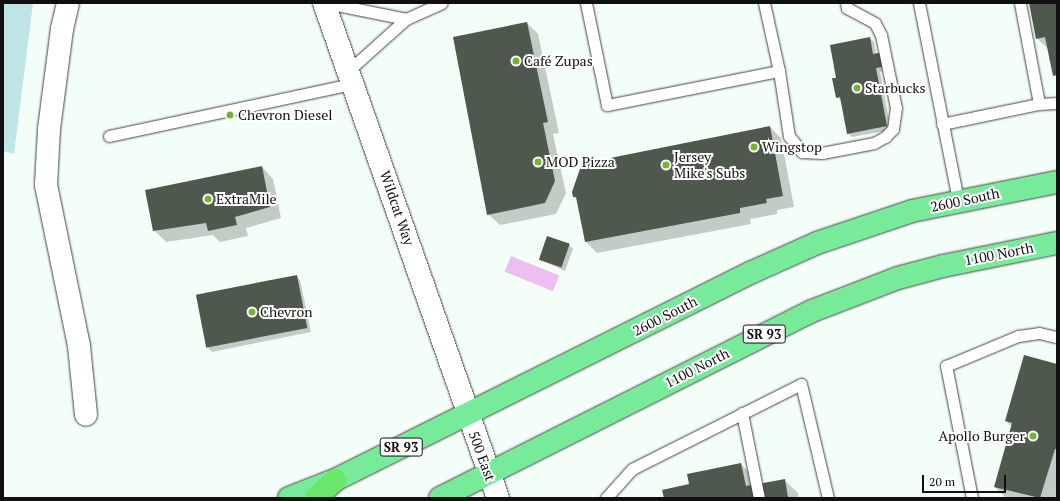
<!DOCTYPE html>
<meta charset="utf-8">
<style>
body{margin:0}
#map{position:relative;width:1060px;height:501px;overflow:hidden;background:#f4fef8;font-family:"PT Serif",serif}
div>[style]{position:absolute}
.green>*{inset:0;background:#c0e5e6}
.water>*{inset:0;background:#edbef1;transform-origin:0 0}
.shadow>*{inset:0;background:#0003}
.building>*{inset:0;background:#4e584d;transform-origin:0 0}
.roads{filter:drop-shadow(0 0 1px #434343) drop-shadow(0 0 1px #434343)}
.service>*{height:11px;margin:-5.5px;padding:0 5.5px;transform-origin:5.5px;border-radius:5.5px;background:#fff}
.minor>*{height:22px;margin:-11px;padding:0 11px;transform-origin:11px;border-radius:11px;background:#fff}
.tertiary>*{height:22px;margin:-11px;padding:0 11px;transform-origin:11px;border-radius:11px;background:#fff}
.primary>*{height:22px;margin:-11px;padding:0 11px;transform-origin:11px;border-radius:11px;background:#77eb9a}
.motorway>*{height:22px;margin:-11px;padding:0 11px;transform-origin:11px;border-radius:11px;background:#6ae66b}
.dots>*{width:11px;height:11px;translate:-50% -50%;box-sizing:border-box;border:2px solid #fff;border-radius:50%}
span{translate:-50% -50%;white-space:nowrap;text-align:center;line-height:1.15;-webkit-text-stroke:4px #fff;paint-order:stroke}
.shield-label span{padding:1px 3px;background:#fff;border:1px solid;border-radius:3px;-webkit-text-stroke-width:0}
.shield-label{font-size:13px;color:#101010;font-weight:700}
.poi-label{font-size:14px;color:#101010}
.left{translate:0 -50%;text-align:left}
.right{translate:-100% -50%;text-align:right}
.street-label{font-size:14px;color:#101010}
.frame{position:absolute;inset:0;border:4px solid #101010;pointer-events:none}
.scale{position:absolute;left:922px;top:475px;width:84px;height:18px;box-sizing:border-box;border:2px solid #101010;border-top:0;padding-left:5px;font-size:12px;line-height:14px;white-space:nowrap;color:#101010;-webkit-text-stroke:3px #fff;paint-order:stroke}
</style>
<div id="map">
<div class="green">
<div style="clip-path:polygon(3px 3px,33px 3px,14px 154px,3px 151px)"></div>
</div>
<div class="water">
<div style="left:511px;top:256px;width:52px;height:17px;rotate:22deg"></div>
</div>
<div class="shadow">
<div style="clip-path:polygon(1030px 3px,1057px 3px,1057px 79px,1049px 50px,1037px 38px)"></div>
<div style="clip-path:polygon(527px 23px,538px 34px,559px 133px,553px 134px,566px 193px,556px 214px,500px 225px,488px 214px)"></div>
<div style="clip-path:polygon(870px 38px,874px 42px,876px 54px,890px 70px,880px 72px,891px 130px,852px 137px,848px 133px,841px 101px,837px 97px,837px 78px)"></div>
<div style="clip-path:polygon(770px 127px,781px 138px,794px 207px,777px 210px,777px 214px,750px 219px,751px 224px,597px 253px,586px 242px,578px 200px,574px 197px,589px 159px,592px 163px)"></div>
<div style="clip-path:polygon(262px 167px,273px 179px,281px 218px,246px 228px,248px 236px,220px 242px,213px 235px,166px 242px,154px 230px)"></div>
<div style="clip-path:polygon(569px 245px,573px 249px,565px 271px,539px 259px)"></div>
<div style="clip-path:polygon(296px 276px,300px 280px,311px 332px,212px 352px,208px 348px)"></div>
<div style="clip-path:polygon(1057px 365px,1057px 490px,1055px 498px,1006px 498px,995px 487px,1012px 427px,1006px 421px)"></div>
<div style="clip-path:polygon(741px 464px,754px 478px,756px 485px,784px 480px,798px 493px,799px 498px,665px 498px)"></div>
</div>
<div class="building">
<div style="clip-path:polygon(1029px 3px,1057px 3px,1057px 75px,1053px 76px,1045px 37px,1036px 39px)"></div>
<div style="clip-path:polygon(527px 22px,548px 122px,543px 123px,555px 181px,545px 203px,487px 215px,453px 37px)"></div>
<div style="clip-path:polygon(870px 37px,873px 54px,884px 52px,887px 66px,876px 68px,887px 126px,847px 134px,840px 97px,836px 98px,832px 78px,836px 78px,830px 45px)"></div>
<div style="clip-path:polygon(770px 126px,783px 196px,766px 199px,767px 203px,740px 208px,740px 213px,585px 242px,576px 197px,573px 197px,572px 192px,583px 160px,590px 158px,590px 162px)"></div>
<div style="clip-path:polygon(262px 166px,270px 207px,235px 217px,237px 225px,208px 231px,206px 223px,153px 231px,145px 190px)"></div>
<div style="left:547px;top:236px;width:24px;height:25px;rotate:19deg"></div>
<div style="left:297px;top:275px;width:54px;height:103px;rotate:79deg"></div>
<div style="clip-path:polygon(1024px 355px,1057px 364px,1057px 449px,1055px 449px,1040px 498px,994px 487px,1012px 423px,1005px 421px)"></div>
<div style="clip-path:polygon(741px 463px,746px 486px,785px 479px,788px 498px,664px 498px,662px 490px,689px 484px,687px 474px)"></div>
</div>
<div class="roads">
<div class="service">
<div style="left:327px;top:3px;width:81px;rotate:11.4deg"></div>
<div style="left:586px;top:3px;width:104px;rotate:78.4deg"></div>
<div style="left:607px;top:105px;width:175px;rotate:-11.2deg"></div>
<div style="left:779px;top:71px;width:70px;rotate:-102.4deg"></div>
<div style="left:919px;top:3px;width:201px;rotate:78.8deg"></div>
<div style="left:1020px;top:3px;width:103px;rotate:79.3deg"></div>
<div style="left:348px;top:71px;width:78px;rotate:-41.9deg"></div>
<div style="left:406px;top:19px;width:39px;rotate:-24deg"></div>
<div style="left:779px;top:71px;width:66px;rotate:81.3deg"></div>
<div style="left:789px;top:136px;width:21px;rotate:51deg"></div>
<div style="left:802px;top:152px;width:20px;rotate:3deg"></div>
<div style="left:822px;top:153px;width:53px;rotate:-10.9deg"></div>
<div style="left:874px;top:143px;width:13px;rotate:-29deg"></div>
<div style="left:885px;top:137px;width:11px;rotate:-45deg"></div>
<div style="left:893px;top:129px;width:21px;rotate:-82deg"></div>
<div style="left:896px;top:108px;width:75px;rotate:-101.6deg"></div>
<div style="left:881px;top:35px;width:13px;rotate:-117deg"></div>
<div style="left:875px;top:23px;width:32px;rotate:-152deg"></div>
<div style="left:847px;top:8px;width:5px;rotate:-101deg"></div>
<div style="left:942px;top:124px;width:99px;rotate:-11.7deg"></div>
<div style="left:1039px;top:104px;width:18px;rotate:-3deg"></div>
<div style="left:109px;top:136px;width:249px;rotate:-12.1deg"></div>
<div style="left:742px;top:413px;width:87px;rotate:78.7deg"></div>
<div style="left:606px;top:498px;width:39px;rotate:-48deg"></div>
<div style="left:632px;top:469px;width:189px;rotate:-26.7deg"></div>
<div style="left:801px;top:384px;width:117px;rotate:76.7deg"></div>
<div style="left:972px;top:498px;width:135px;rotate:-101.1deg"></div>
<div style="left:946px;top:366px;width:78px;rotate:-22.6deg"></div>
<div style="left:1018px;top:336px;width:21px;rotate:-8deg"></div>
<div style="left:1039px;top:333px;width:18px;rotate:13deg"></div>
</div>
<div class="minor">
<div style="left:68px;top:3px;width:27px;rotate:103deg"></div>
<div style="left:62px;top:29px;width:101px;rotate:97.4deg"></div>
<div style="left:49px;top:129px;width:56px;rotate:93.1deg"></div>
<div style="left:46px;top:185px;width:164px;rotate:78.4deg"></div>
<div style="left:79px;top:346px;width:69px;rotate:84.2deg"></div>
</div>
<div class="tertiary">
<div style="left:324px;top:3px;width:525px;rotate:70.63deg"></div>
</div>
<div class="primary">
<div style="left:289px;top:498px;width:49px;rotate:-21.4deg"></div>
<div style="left:335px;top:480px;width:464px;rotate:-26.5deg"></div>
<div style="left:750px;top:273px;width:73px;rotate:-24.1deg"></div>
<div style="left:817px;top:243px;width:100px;rotate:-18.6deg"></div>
<div style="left:912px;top:211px;width:148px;rotate:-11.3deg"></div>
<div style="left:440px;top:498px;width:416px;rotate:-26.7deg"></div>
<div style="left:812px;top:311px;width:92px;rotate:-21deg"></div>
<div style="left:898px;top:278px;width:47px;rotate:-14.9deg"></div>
<div style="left:943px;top:266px;width:116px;rotate:-11.4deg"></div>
</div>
<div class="motorway">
<div style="left:316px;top:498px;width:26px;rotate:-43deg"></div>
</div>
</div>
<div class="dots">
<div style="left:516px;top:61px;background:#74b335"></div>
<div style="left:857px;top:88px;background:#74b335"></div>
<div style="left:230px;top:115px;background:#74b335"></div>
<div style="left:754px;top:147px;background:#74b335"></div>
<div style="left:538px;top:162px;background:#74b335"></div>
<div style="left:666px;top:165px;background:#74b335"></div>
<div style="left:208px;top:199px;background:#74b335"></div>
<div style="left:252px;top:312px;background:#74b335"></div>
<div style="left:1033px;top:436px;background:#74b335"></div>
</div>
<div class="shield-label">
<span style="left:764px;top:334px">SR 93</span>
<span style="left:401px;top:447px">SR 93</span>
</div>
<div class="poi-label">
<span class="left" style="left:524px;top:61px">Café Zupas</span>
<span class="left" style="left:865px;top:88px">Starbucks</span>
<span class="left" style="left:238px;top:115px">Chevron Diesel</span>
<span class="left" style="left:762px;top:147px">Wingstop</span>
<span class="left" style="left:674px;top:165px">Jersey<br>Mike's Subs</span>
<span class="left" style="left:546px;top:162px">MOD Pizza</span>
<span class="left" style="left:216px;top:199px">ExtraMile</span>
<span class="left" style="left:260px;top:312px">Chevron</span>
<span class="right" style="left:1025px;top:436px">Apollo Burger</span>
</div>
<div class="street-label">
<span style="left:965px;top:200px;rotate:-12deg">2600 South</span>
<span style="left:397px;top:208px;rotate:71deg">Wildcat Way</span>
<span style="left:999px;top:254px;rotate:-11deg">1100 North</span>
<span style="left:665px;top:316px;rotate:-27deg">2600 South</span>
<span style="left:697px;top:368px;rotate:-27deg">1100 North</span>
<span style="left:482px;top:456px;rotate:70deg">500 East</span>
</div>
<div class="frame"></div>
<div class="scale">20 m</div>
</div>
